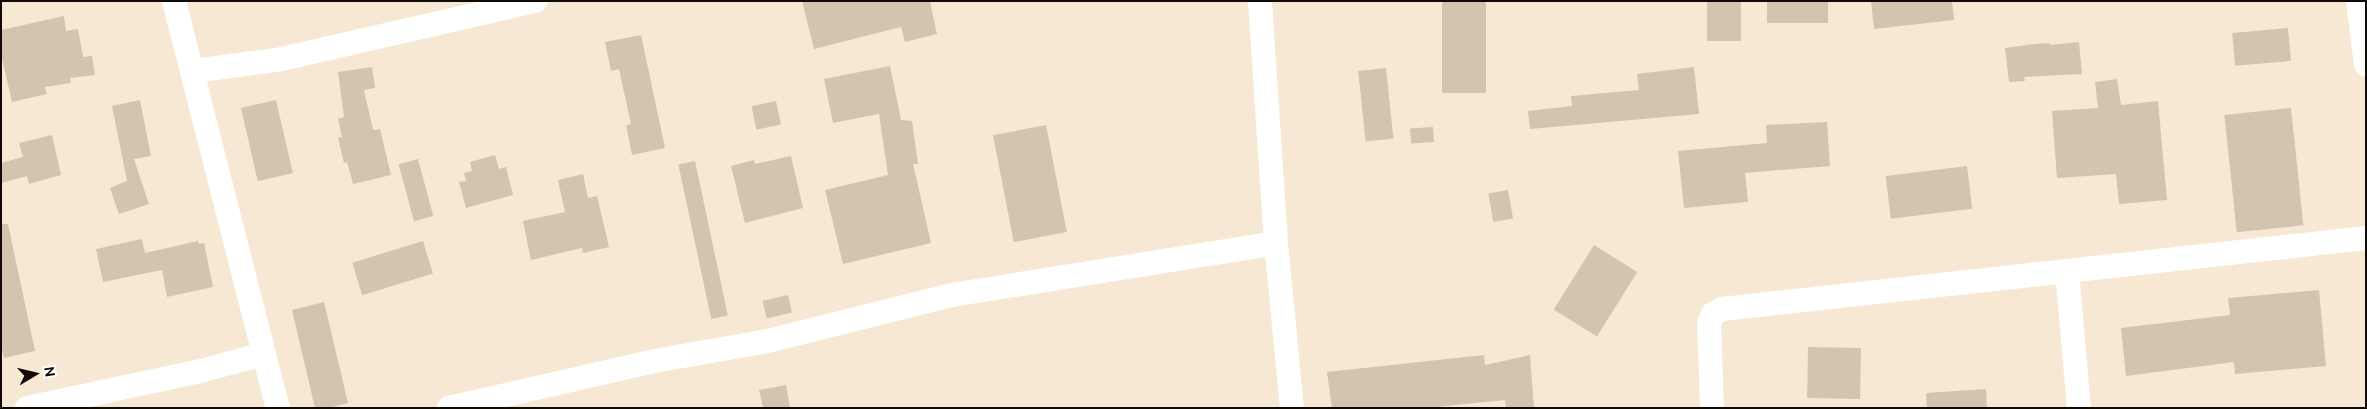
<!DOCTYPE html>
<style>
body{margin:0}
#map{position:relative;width:2367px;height:409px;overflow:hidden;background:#f7e8d3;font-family:Ubuntu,sans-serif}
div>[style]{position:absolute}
.building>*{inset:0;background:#d3c4b0;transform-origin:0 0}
.minor>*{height:24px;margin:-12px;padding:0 12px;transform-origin:12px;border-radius:12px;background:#fff}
span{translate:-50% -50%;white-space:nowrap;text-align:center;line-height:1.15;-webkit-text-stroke:4.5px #fff;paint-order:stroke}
.frame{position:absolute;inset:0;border:2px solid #0f0a05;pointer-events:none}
.north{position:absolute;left:10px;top:349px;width:50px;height:50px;-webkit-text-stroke:4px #fff;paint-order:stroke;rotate:81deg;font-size:14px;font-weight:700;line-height:20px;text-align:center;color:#0f0a05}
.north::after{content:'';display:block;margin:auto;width:18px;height:22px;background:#0f0a05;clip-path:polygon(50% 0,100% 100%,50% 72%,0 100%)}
</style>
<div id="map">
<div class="building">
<div style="clip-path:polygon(802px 1px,930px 1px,937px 34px,905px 42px,901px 27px,814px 49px)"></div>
<div style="left:1442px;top:1px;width:44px;height:92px"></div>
<div style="left:1707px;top:1px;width:34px;height:40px"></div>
<div style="left:1767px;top:1px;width:61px;height:22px"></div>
<div style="clip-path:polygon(1871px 1px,1952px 1px,1954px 20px,1874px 29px)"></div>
<div style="clip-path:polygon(64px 16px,66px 31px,78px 29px,83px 57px,92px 56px,95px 75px,70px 78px,71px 83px,45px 87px,47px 94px,12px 102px,1px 54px,1px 30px)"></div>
<div style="left:2288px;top:28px;width:33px;height:56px;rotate:85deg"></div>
<div style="clip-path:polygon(641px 35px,665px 148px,632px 155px,626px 125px,631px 124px,619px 69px,611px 71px,605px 42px)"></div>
<div style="clip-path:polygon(2079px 42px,2082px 74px,2024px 77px,2025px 81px,2009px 82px,2005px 48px,2034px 44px,2050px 43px,2050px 45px)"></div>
<div style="clip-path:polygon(890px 66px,901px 120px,912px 121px,918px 164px,913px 164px,931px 243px,843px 264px,825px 190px,888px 175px,879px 114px,833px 123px,824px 79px)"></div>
<div style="clip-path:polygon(372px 67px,375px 88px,364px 90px,373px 130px,380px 129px,391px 175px,353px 184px,347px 162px,344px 163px,338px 138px,342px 137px,338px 119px,344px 117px,338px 72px)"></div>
<div style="clip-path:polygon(1694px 67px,1699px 114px,1530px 129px,1528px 111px,1572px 106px,1571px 96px,1639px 90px,1637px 74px)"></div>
<div style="left:1386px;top:68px;width:71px;height:28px;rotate:84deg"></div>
<div style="clip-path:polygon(2117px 79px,2121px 105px,2158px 101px,2167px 200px,2119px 204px,2116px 174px,2057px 178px,2052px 111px,2098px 108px,2095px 82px)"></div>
<div style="clip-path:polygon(140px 100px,151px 156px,134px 159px,149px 204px,119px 214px,110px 188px,127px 181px,112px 106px)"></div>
<div style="left:276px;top:100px;width:75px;height:36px;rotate:77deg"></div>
<div style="left:776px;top:101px;width:24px;height:25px;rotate:78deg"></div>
<div style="left:2291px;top:108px;width:118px;height:67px;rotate:84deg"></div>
<div style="clip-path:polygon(1827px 122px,1830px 166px,1745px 173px,1748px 202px,1684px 208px,1678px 151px,1767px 143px,1766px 125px)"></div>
<div style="left:1046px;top:125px;width:109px;height:54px;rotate:79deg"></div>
<div style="left:1433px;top:127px;width:15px;height:23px;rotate:86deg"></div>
<div style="clip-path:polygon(52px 135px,61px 175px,29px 184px,27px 176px,1px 183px,1px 163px,23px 157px,19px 143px)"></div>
<div style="clip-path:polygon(495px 155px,499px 169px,506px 167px,513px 195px,466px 208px,459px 182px,466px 181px,464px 173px,472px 171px,470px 162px)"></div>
<div style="clip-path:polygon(791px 156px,803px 208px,745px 223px,731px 166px,754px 160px,755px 164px)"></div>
<div style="left:418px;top:159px;width:59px;height:20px;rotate:75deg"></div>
<div style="left:695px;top:161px;width:158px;height:17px;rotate:78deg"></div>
<div style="left:1967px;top:166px;width:43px;height:82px;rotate:83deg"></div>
<div style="clip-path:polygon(583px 174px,588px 198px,597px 196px,609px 247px,583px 253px,582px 248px,531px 260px,523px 221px,565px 212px,558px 180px)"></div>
<div style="left:1508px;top:190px;width:29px;height:20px;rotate:80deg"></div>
<div style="clip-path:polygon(1px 224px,8px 224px,35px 351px,4px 358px,1px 346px)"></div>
<div style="clip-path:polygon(142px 239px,145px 253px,198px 241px,199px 244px,204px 243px,213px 287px,167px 297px,162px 270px,103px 282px,96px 249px)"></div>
<div style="left:423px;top:241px;width:34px;height:74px;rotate:73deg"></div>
<div style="left:1594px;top:245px;width:51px;height:76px;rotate:32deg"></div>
<div style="clip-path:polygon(2319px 290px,2326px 366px,2235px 374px,2234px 362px,2126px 376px,2121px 328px,2230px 315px,2228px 298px)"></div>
<div style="left:788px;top:295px;width:18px;height:26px;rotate:77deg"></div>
<div style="clip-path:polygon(324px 302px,348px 403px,329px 408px,315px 408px,292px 310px)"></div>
<div style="left:1808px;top:347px;width:53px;height:51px;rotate:1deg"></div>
<div style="clip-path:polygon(1484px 355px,1485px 365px,1530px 355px,1534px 408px,1506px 408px,1505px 400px,1426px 408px,1332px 408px,1327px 372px)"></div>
<div style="clip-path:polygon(786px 385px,790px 408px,763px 408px,759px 390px)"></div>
<div style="clip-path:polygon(1986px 389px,1987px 408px,1927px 408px,1926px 393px)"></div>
</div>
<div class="minor">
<div style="left:174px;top:1px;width:420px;rotate:75.7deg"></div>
<div style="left:2358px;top:1px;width:64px;rotate:82.9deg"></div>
<div style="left:193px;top:71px;width:85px;rotate:-7.5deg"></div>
<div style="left:277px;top:60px;width:265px;rotate:-12.9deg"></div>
<div style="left:1276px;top:243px;width:166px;rotate:84.5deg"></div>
<div style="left:2067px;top:271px;width:138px;rotate:85deg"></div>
<div style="left:27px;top:408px;width:174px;rotate:-12deg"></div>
<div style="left:197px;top:372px;width:68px;rotate:-15.3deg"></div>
<div style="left:449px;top:408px;width:210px;rotate:-12.9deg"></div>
<div style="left:654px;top:361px;width:111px;rotate:-9.9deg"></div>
<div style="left:763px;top:342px;width:195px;rotate:-14deg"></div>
<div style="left:952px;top:295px;width:328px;rotate:-9.1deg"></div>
<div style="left:1276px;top:243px;width:243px;rotate:-93.8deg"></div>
<div style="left:1712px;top:408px;width:84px;rotate:-92deg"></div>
<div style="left:1709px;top:324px;width:11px;rotate:-68deg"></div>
<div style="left:1713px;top:314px;width:10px;rotate:-29deg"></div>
<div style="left:1722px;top:309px;width:648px;rotate:-6.29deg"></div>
</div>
<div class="frame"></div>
<div class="north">N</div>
</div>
